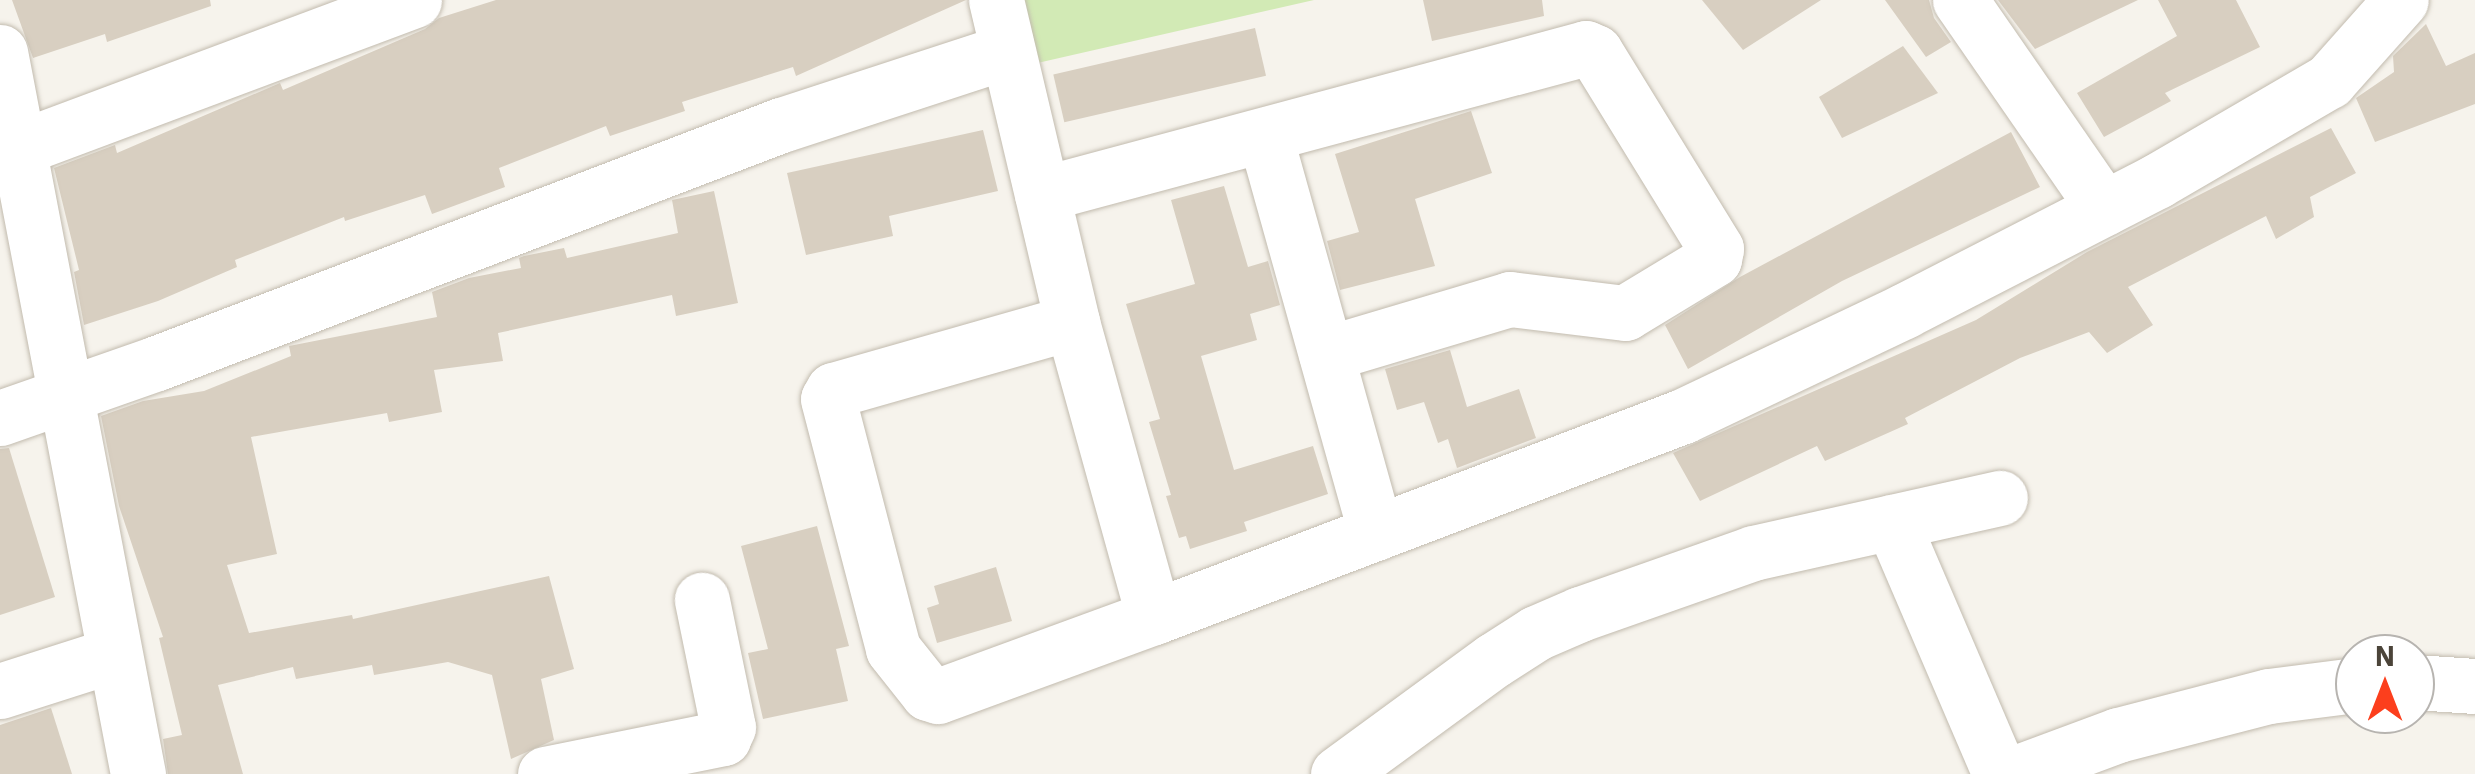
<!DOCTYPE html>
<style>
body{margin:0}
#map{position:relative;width:2475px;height:774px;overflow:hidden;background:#f6f3ec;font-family:"IBM Plex Sans",sans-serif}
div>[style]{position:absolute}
.green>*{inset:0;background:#d2eab5}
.building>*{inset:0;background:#d8cfc1;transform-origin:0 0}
.roads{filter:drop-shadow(0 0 2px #c2bbae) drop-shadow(0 0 2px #c2bbae)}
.minor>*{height:55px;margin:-27.5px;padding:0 27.5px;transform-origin:27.5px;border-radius:27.5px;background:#fff}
.tertiary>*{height:55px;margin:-27.5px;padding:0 27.5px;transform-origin:27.5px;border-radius:27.5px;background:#fff}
span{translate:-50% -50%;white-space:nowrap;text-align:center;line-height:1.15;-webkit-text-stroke:8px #fff;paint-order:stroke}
.north{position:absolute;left:2335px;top:634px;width:100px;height:100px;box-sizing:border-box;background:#fff;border:2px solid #b7b4b0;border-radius:50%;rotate:0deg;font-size:28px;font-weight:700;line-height:40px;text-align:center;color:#4b4439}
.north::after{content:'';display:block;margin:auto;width:35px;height:45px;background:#fc3f1d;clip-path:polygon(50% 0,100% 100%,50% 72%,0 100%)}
</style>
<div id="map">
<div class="green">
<div style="clip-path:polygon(1019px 0,1314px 0,1033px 64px)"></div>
</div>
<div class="building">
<div style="clip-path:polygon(12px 0,210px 0,211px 6px,107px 42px,105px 34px,33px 58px)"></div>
<div style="clip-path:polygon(496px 0,966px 0,796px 76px,793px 67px,682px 102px,685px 111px,610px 136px,606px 126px,499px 168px,505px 187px,432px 214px,425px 195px,345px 221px,344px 217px,235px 260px,237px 267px,158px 301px,84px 325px,74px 272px,79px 270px,54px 168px,115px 145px,117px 153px,280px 83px,283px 90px,425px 29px,439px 18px)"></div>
<div style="clip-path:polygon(1423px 0,1542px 0,1544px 16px,1432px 41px)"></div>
<div style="clip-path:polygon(1702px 0,1821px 0,1743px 50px)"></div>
<div style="clip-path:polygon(1885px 0,1929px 0,1934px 18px,1951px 42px,1926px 57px)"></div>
<div style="clip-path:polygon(1998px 0,2138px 0,2035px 49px)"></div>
<div style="clip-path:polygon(2158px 0,2236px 0,2260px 47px,2165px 93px,2171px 101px,2104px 137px,2077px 93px,2177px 36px)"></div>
<div style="clip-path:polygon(2426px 24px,2446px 66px,2475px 53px,2475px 104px,2375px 142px,2356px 98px,2394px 72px,2393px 56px)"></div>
<div style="left:1255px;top:28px;width:49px;height:207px;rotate:77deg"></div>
<div style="clip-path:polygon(1903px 46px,1938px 93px,1842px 138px,1819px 97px)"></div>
<div style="clip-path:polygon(1471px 111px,1492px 173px,1415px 199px,1435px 266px,1340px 290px,1327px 241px,1359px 232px,1335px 154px)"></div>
<div style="clip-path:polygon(2331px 128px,2356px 173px,2310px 197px,2314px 217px,2276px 239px,2266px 216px,2128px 287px,2153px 325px,2107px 353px,2089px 332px,2020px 358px,1905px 418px,1908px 424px,1825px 461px,1817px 446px,1700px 501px,1673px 453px,1976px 320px,2087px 252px)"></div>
<div style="clip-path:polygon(983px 130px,998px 191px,889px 216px,893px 236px,806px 255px,787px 173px)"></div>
<div style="clip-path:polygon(2011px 132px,2040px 187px,1842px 281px,1688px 369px,1665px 325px,1740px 277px)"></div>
<div style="clip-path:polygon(1224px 186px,1248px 267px,1268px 261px,1280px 305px,1250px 314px,1257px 340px,1201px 356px,1234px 470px,1313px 446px,1328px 494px,1244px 522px,1247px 531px,1190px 549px,1186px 536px,1179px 538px,1166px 496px,1171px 495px,1149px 422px,1160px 419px,1126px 304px,1195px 284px,1171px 200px)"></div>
<div style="clip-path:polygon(714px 191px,738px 303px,676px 316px,672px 295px,498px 333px,503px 361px,434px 370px,442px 412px,389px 422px,387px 413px,251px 437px,277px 554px,227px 565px,249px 633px,352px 615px,353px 619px,549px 576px,574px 669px,541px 679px,554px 740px,511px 759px,492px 675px,448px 662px,374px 675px,372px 665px,296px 679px,293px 667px,218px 685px,243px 774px,168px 774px,163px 739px,182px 735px,159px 638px,163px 637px,119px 506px,101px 416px,143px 401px,204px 391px,291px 356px,289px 346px,437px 317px,432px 292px,469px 278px,521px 268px,519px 258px,524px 256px,564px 248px,567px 258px,678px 233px,672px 200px)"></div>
<div style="clip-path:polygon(1450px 350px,1467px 407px,1519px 389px,1536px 438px,1457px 468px,1448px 439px,1438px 443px,1424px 402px,1397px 410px,1385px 369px)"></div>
<div style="clip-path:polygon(9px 448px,55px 597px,0 615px,0 449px)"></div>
<div style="clip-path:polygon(817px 526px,849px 646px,836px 649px,848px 701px,763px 719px,748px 653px,768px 649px,741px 546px)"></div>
<div style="clip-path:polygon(996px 567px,1012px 621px,937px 643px,927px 608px,939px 604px,934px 586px)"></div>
<div style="clip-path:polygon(51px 708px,72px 774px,0 774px,0 725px)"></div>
</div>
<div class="roads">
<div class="minor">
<div style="left:996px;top:0;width:331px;rotate:76.7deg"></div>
<div style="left:1072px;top:322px;width:306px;rotate:74.5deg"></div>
<div style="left:1960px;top:0;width:253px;rotate:55.3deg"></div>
<div style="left:0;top:52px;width:735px;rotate:79.18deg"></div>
<div style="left:1265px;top:136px;width:412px;rotate:74.4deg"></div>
<div style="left:0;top:155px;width:442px;rotate:-20.5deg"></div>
<div style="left:1042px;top:194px;width:563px;rotate:-15.02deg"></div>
<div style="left:1586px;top:48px;width:10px;rotate:24deg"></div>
<div style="left:1595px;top:52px;width:231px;rotate:58.4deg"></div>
<div style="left:1716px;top:249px;width:10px;rotate:101deg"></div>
<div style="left:1714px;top:259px;width:104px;rotate:148.8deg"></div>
<div style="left:1625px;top:313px;width:116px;rotate:-173.1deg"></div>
<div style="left:1510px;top:299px;width:192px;rotate:163.4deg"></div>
<div style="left:1072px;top:322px;width:248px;rotate:164.1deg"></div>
<div style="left:833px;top:390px;width:10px;rotate:119deg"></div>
<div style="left:828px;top:399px;width:258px;rotate:75.4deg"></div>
<div style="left:893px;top:649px;width:56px;rotate:51.5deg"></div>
<div style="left:928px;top:693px;width:10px;rotate:17deg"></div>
<div style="left:938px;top:696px;width:230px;rotate:-20.1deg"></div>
<div style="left:1154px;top:617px;width:566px;rotate:-20.8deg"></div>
<div style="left:1683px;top:416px;width:245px;rotate:-25.4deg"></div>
<div style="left:1904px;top:311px;width:284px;rotate:-27.2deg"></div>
<div style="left:2157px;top:181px;width:199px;rotate:-30.2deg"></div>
<div style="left:2329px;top:81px;width:108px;rotate:-48.4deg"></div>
<div style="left:0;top:418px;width:166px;rotate:-19.3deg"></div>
<div style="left:157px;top:363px;width:668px;rotate:-20.88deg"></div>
<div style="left:781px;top:125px;width:238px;rotate:-18.1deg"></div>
<div style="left:1892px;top:522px;width:274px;rotate:66.8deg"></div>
<div style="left:0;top:691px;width:119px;rotate:-17.7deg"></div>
<div style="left:545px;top:774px;width:182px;rotate:-11.4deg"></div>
<div style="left:723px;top:738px;width:12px;rotate:-66deg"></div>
<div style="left:728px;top:727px;width:130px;rotate:-101.6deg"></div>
<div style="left:1338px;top:774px;width:193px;rotate:-36.2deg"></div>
<div style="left:1494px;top:660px;width:50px;rotate:-32.7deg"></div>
<div style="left:1536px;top:633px;width:48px;rotate:-23.4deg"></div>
<div style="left:1580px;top:614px;width:183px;rotate:-19.4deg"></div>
<div style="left:1753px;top:553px;width:253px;rotate:-12.6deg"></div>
</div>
<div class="tertiary">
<div style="left:2415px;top:682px;width:60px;rotate:3.8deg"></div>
<div style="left:2013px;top:774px;width:112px;rotate:-20.4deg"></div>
<div style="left:2118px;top:735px;width:156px;rotate:-14.5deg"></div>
<div style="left:2269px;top:696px;width:87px;rotate:-7.3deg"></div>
</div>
</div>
<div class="north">N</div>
</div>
